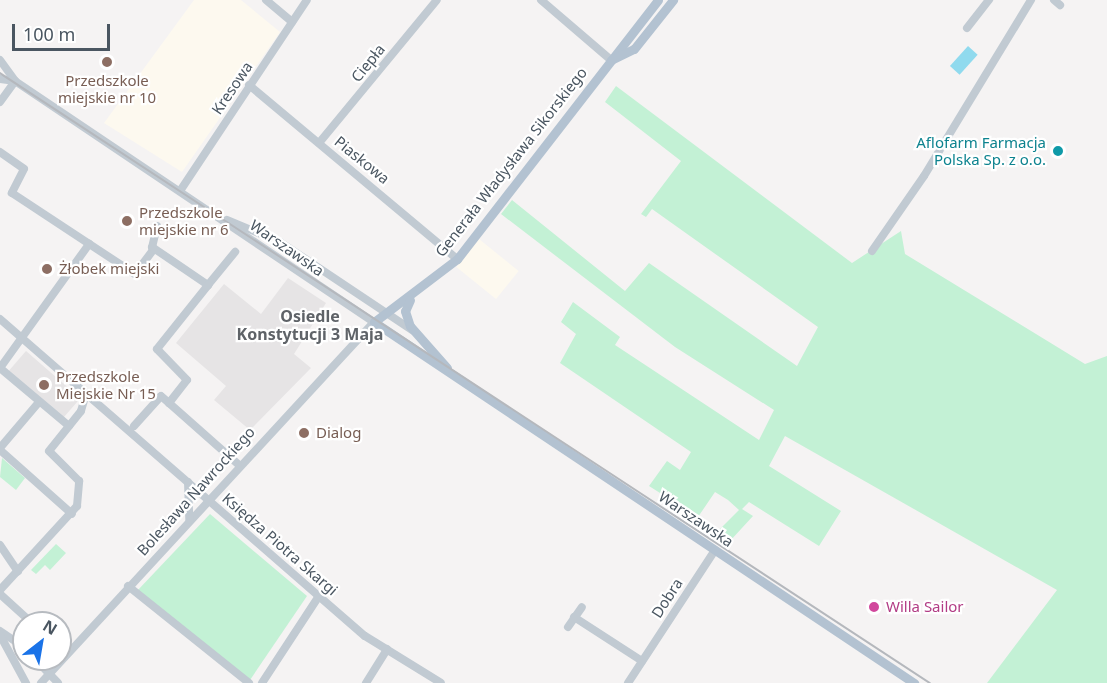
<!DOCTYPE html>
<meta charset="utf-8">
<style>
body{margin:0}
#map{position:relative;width:1107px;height:683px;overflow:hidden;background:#f5f3f3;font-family:"Noto Sans",sans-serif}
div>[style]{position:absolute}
.commercial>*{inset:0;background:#fdf9ef;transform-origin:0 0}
.education>*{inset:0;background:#e6e4e5;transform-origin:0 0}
.green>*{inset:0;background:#c3f1d5}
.water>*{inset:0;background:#90daee;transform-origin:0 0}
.minor>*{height:8px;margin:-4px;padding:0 4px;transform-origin:4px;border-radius:4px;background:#c1cad2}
.major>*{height:9px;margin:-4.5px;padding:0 4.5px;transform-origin:4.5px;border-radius:4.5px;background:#b3c2d1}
.tram>*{height:1.5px;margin:-0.75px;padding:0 0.75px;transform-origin:0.75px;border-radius:0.75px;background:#b5b8bd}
.dots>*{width:16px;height:16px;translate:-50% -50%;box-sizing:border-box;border:3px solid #fff;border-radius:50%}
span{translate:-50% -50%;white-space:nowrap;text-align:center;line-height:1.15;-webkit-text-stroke:4.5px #fff;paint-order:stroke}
.street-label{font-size:15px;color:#4a5661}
.education-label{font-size:15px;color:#785e54}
.left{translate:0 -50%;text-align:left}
.culture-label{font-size:15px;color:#0d838f}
.right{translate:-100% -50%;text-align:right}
.hotel-label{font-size:15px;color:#b23c85}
.neighbourhood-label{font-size:16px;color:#5f6368;font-weight:700}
.north{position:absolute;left:12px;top:611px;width:60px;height:60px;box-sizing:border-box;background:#fff;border:2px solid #b7bbc0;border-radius:50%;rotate:31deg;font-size:16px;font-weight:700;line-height:24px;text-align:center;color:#4a5661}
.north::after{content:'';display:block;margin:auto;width:21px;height:27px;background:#1a73e8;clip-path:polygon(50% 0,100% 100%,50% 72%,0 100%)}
.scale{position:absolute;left:12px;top:24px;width:98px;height:27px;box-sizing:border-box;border:3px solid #4a5661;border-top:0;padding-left:8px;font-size:18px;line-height:21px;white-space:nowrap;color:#4a5661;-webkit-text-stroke:4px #fff;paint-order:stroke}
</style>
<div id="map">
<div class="commercial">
<div style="clip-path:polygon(194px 0,241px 0,280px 32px,182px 172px,104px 123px)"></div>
<div style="left:479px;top:239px;width:51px;height:36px;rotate:39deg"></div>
</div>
<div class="education">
<div style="clip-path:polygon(288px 278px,326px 303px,294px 354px,311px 368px,250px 430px,214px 400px,226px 386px,176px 343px,224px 284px,261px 314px)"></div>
<div style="left:26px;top:351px;width:72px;height:28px;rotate:41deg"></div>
</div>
<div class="green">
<div style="clip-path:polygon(616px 86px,852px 263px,901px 231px,905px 254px,1085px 364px,1107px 356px,1107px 683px,987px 683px,1057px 590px,785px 436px,769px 466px,841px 511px,819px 546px,749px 502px,742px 509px,753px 516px,730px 541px,718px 531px,739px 510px,728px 500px,715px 492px,698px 517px,649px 486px,667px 461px,680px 470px,691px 452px,560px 363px,576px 334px,561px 322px,573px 302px,620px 337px,615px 345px,759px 440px,774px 410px,675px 347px,501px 214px,512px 200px,625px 291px,649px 263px,797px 366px,818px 327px,652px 209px,646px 217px,641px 214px,681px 161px,605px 102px)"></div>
<div style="clip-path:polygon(2px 458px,25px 478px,16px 490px,0 477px)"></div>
<div style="clip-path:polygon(210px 514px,307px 596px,250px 680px,137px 591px)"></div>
<div style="clip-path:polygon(56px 544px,66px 553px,50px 570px,45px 565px,36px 574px,31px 570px)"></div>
</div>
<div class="water">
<div style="left:968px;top:46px;width:13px;height:27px;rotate:42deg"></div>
</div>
<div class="minor">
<div style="left:266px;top:0;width:34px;rotate:40deg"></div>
<div style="left:541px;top:0;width:92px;rotate:40.6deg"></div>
<div style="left:1054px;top:0;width:8px;rotate:40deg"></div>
<div style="left:967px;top:28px;width:36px;rotate:-52deg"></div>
<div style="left:0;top:60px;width:26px;rotate:54deg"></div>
<div style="left:15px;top:81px;width:432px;rotate:33.9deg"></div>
<div style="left:374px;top:322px;width:491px;rotate:132.7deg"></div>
<div style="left:0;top:79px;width:15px;rotate:8deg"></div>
<div style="left:249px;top:85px;width:271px;rotate:39.9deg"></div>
<div style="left:0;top:102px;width:26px;rotate:-54deg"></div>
<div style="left:319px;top:143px;width:185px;rotate:-50.5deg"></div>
<div style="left:0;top:152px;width:29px;rotate:35deg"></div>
<div style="left:24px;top:169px;width:27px;rotate:117deg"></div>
<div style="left:12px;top:193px;width:147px;rotate:33.4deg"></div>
<div style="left:135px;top:274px;width:31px;rotate:-53deg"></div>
<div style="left:180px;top:191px;width:229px;rotate:-56.4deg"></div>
<div style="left:227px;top:220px;width:57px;rotate:22.5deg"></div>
<div style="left:280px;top:242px;width:159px;rotate:33.7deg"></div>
<div style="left:157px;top:226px;width:22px;rotate:103deg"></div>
<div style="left:152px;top:247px;width:68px;rotate:34.2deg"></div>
<div style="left:208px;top:285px;width:43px;rotate:-50.7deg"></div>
<div style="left:872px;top:251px;width:91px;rotate:-55.3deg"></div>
<div style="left:924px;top:176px;width:206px;rotate:-58.7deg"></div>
<div style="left:0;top:319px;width:483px;rotate:41deg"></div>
<div style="left:365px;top:636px;width:89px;rotate:31.7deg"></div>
<div style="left:169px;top:403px;width:92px;rotate:41.5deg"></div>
<div style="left:69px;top:426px;width:90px;rotate:-140deg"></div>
<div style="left:0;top:368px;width:153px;rotate:-54.3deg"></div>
<div style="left:134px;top:426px;width:40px;rotate:-48deg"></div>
<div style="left:161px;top:396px;width:11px;rotate:41deg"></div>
<div style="left:169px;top:403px;width:29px;rotate:-52deg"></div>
<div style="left:187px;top:380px;width:43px;rotate:-134.1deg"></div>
<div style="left:157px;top:349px;width:82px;rotate:-51.4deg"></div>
<div style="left:0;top:448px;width:60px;rotate:-49.7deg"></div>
<div style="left:0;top:450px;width:96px;rotate:41.6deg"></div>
<div style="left:188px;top:482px;width:38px;rotate:88deg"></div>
<div style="left:0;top:545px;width:32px;rotate:56deg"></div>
<div style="left:128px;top:586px;width:155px;rotate:38.7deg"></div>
<div style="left:0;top:590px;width:114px;rotate:-47.5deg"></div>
<div style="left:77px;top:506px;width:25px;rotate:-85deg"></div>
<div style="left:79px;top:481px;width:42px;rotate:-135deg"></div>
<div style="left:49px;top:451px;width:51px;rotate:-51.3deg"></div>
<div style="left:81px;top:411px;width:19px;rotate:-74deg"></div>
<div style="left:0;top:594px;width:43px;rotate:42.2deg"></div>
<div style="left:574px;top:617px;width:81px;rotate:32.9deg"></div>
<div style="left:568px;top:627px;width:24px;rotate:-55deg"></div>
<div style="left:0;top:631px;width:29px;rotate:34deg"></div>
<div style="left:0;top:635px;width:55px;rotate:61.6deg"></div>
<div style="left:35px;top:659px;width:33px;rotate:46deg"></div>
<div style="left:262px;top:683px;width:104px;rotate:-56.8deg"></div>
<div style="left:366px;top:683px;width:40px;rotate:-58deg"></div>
<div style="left:628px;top:683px;width:159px;rotate:-56.8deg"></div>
</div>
<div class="major">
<div style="left:658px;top:0;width:328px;rotate:127.8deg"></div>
<div style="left:457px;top:259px;width:104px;rotate:142.8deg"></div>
<div style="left:374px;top:322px;width:650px;rotate:33.76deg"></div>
<div style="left:611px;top:60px;width:25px;rotate:-26deg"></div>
<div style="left:634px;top:49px;width:63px;rotate:-51.5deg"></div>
<div style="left:410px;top:300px;width:12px;rotate:114deg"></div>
<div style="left:405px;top:311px;width:16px;rotate:72deg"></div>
<div style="left:410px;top:326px;width:56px;rotate:48.6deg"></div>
</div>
<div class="tram">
<div style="left:0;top:73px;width:1112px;rotate:33.26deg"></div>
</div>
<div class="dots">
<div style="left:107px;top:62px;background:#8d6e63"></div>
<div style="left:1058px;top:151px;background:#0f9aa8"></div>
<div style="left:127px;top:221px;background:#8d6e63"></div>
<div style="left:47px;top:269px;background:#8d6e63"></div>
<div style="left:44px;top:385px;background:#8d6e63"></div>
<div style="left:304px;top:433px;background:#8d6e63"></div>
<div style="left:874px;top:607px;background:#d1479c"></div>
</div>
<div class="street-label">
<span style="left:368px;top:63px;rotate:-51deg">Ciepła</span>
<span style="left:232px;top:88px;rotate:-56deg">Kresowa</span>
<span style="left:362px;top:160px;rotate:39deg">Piaskowa</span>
<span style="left:511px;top:162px;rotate:-52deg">Generała Władysława Sikorskiego</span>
<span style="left:287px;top:248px;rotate:35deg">Warszawska</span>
<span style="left:196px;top:491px;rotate:-48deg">Bolesława Nawrockiego</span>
<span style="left:696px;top:519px;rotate:34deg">Warszawska</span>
<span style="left:280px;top:544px;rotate:41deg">Księdza Piotra Skargi</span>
<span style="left:667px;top:598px;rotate:-57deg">Dobra</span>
</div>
<div class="education-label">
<span style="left:107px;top:89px">Przedszkole<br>miejskie nr 10</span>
<span class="left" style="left:139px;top:221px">Przedszkole<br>miejskie nr 6</span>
<span class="left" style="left:59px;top:269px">Żłobek miejski</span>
<span class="left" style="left:56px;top:385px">Przedszkole<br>Miejskie Nr 15</span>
<span class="left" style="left:316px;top:433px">Dialog</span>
</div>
<div class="culture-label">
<span class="right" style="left:1046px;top:151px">Aflofarm Farmacja<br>Polska Sp. z o.o.</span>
</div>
<div class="hotel-label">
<span class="left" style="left:886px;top:607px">Willa Sailor</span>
</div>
<div class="neighbourhood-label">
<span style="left:310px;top:325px">Osiedle<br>Konstytucji 3 Maja</span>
</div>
<div class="north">N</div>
<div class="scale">100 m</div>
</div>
